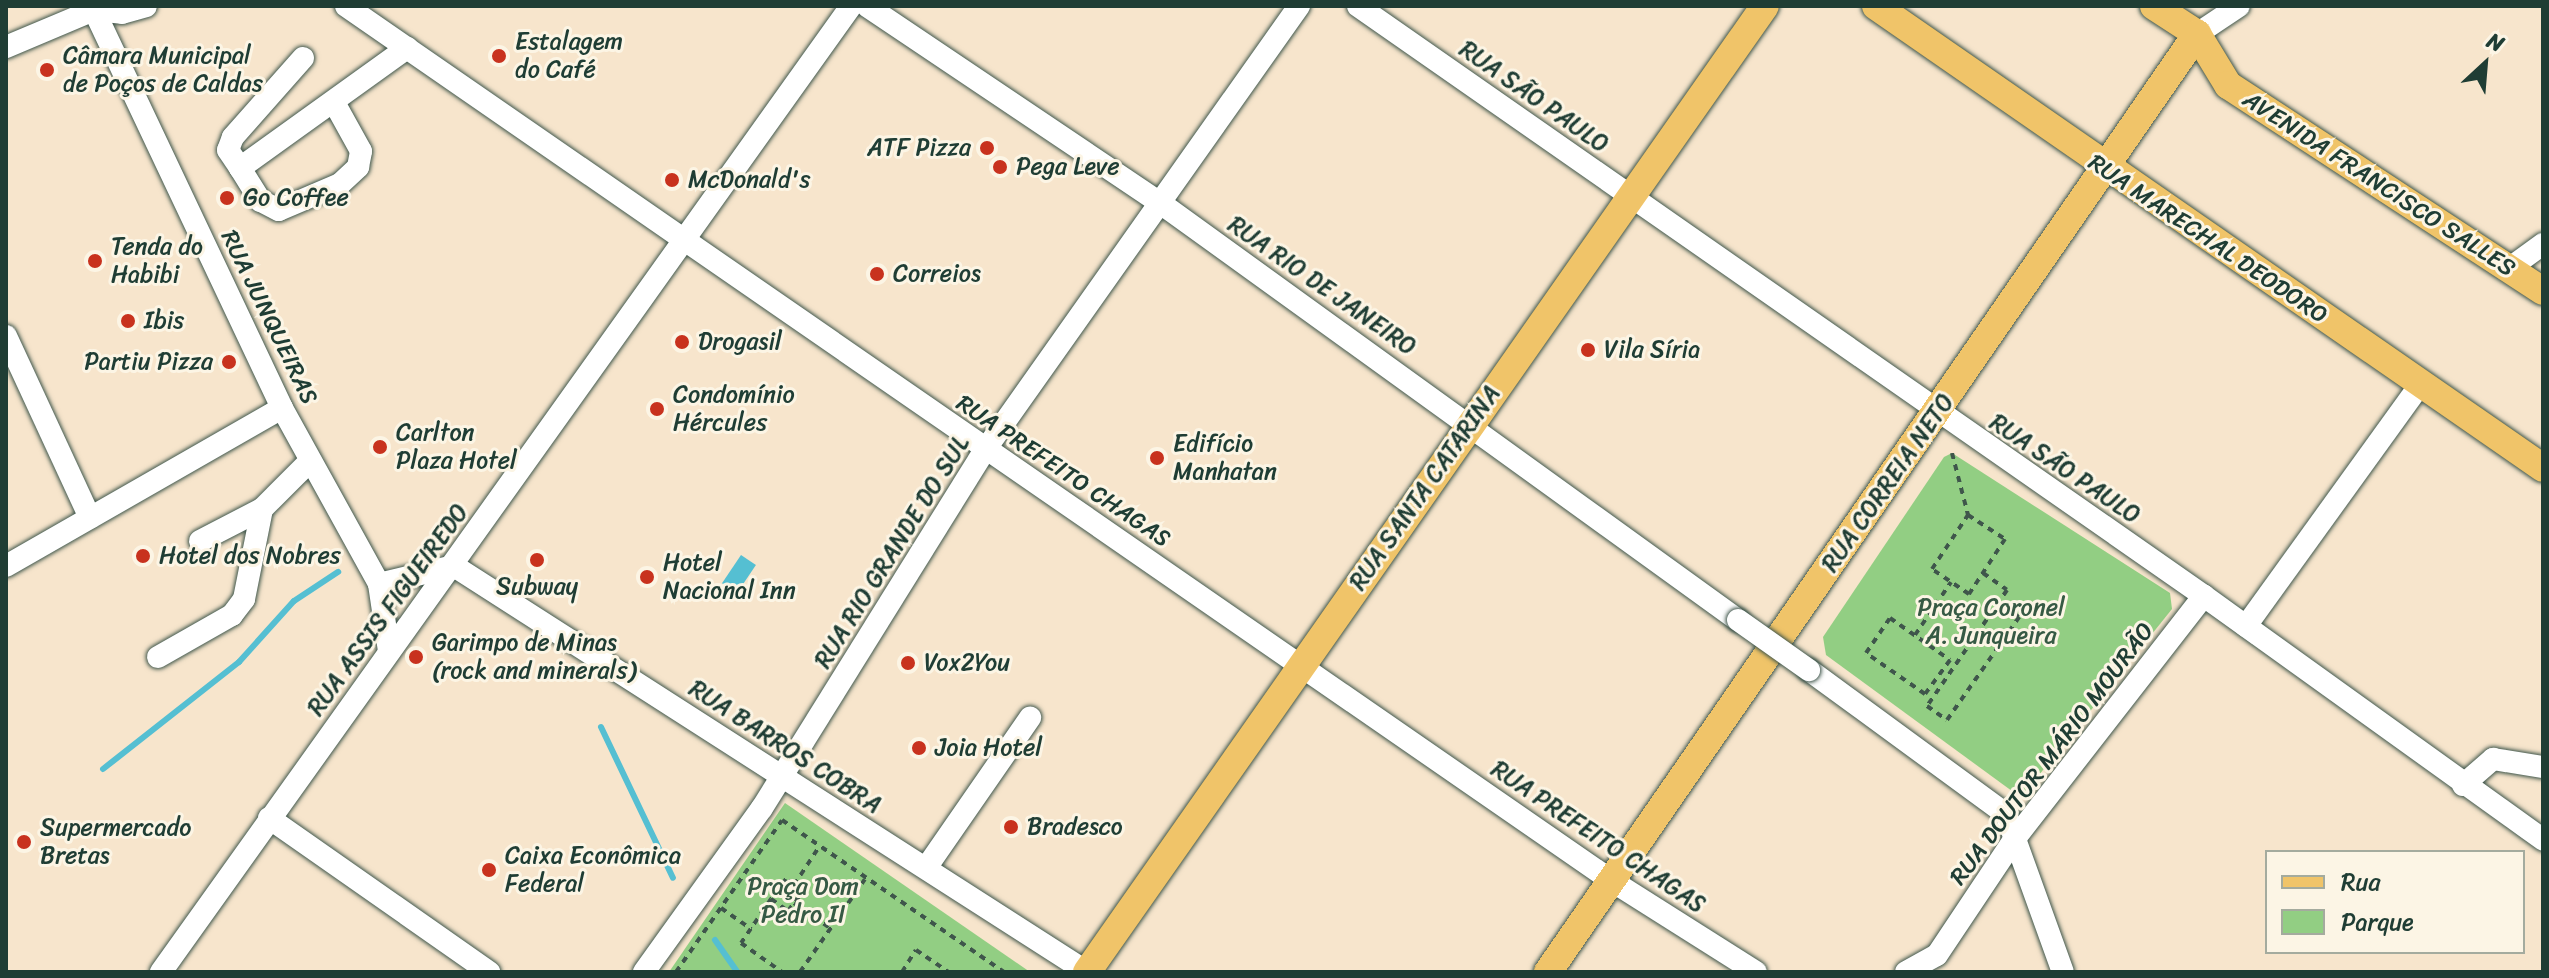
<!DOCTYPE html>
<meta charset="utf-8">
<style>
body{margin:0}
#map{position:relative;width:2549px;height:978px;overflow:hidden;background:#f7e5cc;font-family:Sriracha,sans-serif}
div>[style]{position:absolute}
.green>*{inset:0;background:#92ce83}
.water>*{inset:0;background:#55bfd2;transform-origin:0 0}
.stream>*{height:6px;margin:-3px;padding:0 3px;transform-origin:3px;border-radius:3px;background:#55bfd2}
.path>*{height:4px;margin-top:-2px;transform-origin:0;background:repeating-linear-gradient(90deg,#3f564b 0 6px,transparent 0 12px)}
.roads{filter:drop-shadow(0 0 2px #3f564b) drop-shadow(0 0 2px #3f564b)}
.minor>*{height:22px;margin:-11px;padding:0 11px;transform-origin:11px;border-radius:11px;background:#fff}
.major>*{height:28px;margin:-14px;padding:0 14px;transform-origin:14px;border-radius:14px;background:#f0c469}
.bridges{filter:drop-shadow(0 0 2px #3f564b) drop-shadow(0 0 2px #3f564b)}
.minor-bridge>*{height:22px;margin:-11px;padding:0 11px;transform-origin:11px;border-radius:11px;background:#fff}
.dots>*{width:22px;height:22px;translate:-50% -50%;box-sizing:border-box;border:4px solid #fcf5e5;border-radius:50%}
span{translate:-50% -50%;white-space:nowrap;text-align:center;line-height:1.15;-webkit-text-stroke:6px #fcf5e5;paint-order:stroke}
.poi-label{font-size:24px;color:#1f3d34}
.left{translate:0 -50%;text-align:left}
.right{translate:-100% -50%;text-align:right}
.street-label{font-size:24px;color:#1f3d34}
.park-label{font-size:24px;color:#365a44}
.frame{position:absolute;inset:0;border:8px solid #1f3d34;pointer-events:none}
.legend{position:absolute;left:2265px;top:850px;width:260px;height:104px;box-sizing:border-box;background:#fcf5e5;border:2px solid #a4ab9e;margin:0;padding:10px 14px;list-style:none;font-size:24px;color:#1f3d34}
.legend li{display:flex;align-items:center;gap:16px;height:40px}
.legend b{width:40px;border:2px solid #a4ab9e}
.north{position:absolute;left:2445px;top:24px;width:80px;height:80px;-webkit-text-stroke:6px #fcf5e5;paint-order:stroke;rotate:26deg;font-size:22px;font-weight:700;line-height:32px;text-align:center;color:#1f3d34}
.north::after{content:'';display:block;margin:auto;width:28px;height:36px;background:#1f3d34;clip-path:polygon(50% 0,100% 100%,50% 72%,0 100%)}
</style>
<div id="map">
<div class="green">
<div style="clip-path:polygon(1952px 453px,2170px 593px,2172px 609px,2027px 790px,2016px 794px,1826px 655px,1823px 637px,1944px 457px)"></div>
<div style="clip-path:polygon(785px 803px,1030px 972px,669px 972px)"></div>
</div>
<div class="water">
<div style="left:741px;top:555px;width:18px;height:34px;rotate:34deg"></div>
</div>
<div class="stream">
<div style="left:601px;top:727px;width:167px;rotate:64.5deg"></div>
<div style="left:103px;top:769px;width:173px;rotate:-38.2deg"></div>
<div style="left:239px;top:662px;width:82px;rotate:-48deg"></div>
<div style="left:294px;top:601px;width:53px;rotate:-33.4deg"></div>
<div style="left:715px;top:940px;width:39px;rotate:55deg"></div>
</div>
<div class="path">
<div style="left:1952px;top:453px;width:64px;rotate:75.5deg"></div>
<div style="left:1968px;top:515px;width:44px;rotate:33deg"></div>
<div style="left:2005px;top:539px;width:66px;rotate:123.2deg"></div>
<div style="left:1969px;top:594px;width:45px;rotate:-146deg"></div>
<div style="left:1932px;top:569px;width:65px;rotate:-56.3deg"></div>
<div style="left:1983px;top:573px;width:29px;rotate:35deg"></div>
<div style="left:2007px;top:590px;width:141px;rotate:124.6deg"></div>
<div style="left:1927px;top:706px;width:24px;rotate:35deg"></div>
<div style="left:1947px;top:720px;width:126px;rotate:-55deg"></div>
<div style="left:2019px;top:617px;width:25px;rotate:-143deg"></div>
<div style="left:1890px;top:618px;width:73px;rotate:35deg"></div>
<div style="left:1950px;top:660px;width:42px;rotate:126.3deg"></div>
<div style="left:1925px;top:694px;width:72px;rotate:-145.2deg"></div>
<div style="left:1866px;top:653px;width:42px;rotate:-55.6deg"></div>
<div style="left:1915px;top:635px;width:64px;rotate:-55.8deg"></div>
<div style="left:794px;top:885px;width:45px;rotate:-56.7deg"></div>
<div style="left:771px;top:899px;width:21px;rotate:35deg"></div>
<div style="left:788px;top:911px;width:25px;rotate:-53deg"></div>
<div style="left:803px;top:891px;width:21px;rotate:-145deg"></div>
<div style="left:786px;top:879px;width:25px;rotate:127deg"></div>
<div style="left:771px;top:899px;width:53px;rotate:124.3deg"></div>
<div style="left:741px;top:943px;width:50px;rotate:35.3deg"></div>
<div style="left:794px;top:903px;width:44px;rotate:34.8deg"></div>
<div style="left:721px;top:908px;width:37px;rotate:35deg"></div>
<div style="left:676px;top:972px;width:185px;rotate:-55.1deg"></div>
<div style="left:782px;top:820px;width:269px;rotate:34.4deg"></div>
<div style="left:800px;top:972px;width:113px;rotate:-55deg"></div>
<div style="left:902px;top:972px;width:26px;rotate:-58deg"></div>
<div style="left:916px;top:950px;width:40px;rotate:34deg"></div>
</div>
<div class="roads">
<div class="minor">
<div style="left:92px;top:6px;width:445px;rotate:64.7deg"></div>
<div style="left:282px;top:408px;width:201px;rotate:61.1deg"></div>
<div style="left:379px;top:584px;width:68px;rotate:81.5deg"></div>
<div style="left:346px;top:6px;width:1539px;rotate:34.65deg"></div>
<div style="left:1612px;top:881px;width:170px;rotate:32.3deg"></div>
<div style="left:867px;top:6px;width:352px;rotate:33.9deg"></div>
<div style="left:1159px;top:202px;width:714px;rotate:35.83deg"></div>
<div style="left:1358px;top:6px;width:1031px;rotate:34.89deg"></div>
<div style="left:2204px;top:596px;width:418px;rotate:35.7deg"></div>
<div style="left:2197px;top:34px;width:50px;rotate:-33.7deg"></div>
<div style="left:6px;top:47px;width:95px;rotate:-22.8deg"></div>
<div style="left:94px;top:10px;width:28px;rotate:6deg"></div>
<div style="left:122px;top:13px;width:25px;rotate:-16deg"></div>
<div style="left:303px;top:58px;width:106px;rotate:131.5deg"></div>
<div style="left:233px;top:137px;width:14px;rotate:111deg"></div>
<div style="left:228px;top:150px;width:22px;rotate:56deg"></div>
<div style="left:240px;top:168px;width:206px;rotate:-35.7deg"></div>
<div style="left:240px;top:168px;width:39px;rotate:58deg"></div>
<div style="left:261px;top:201px;width:20px;rotate:27deg"></div>
<div style="left:279px;top:210px;width:66px;rotate:-23.1deg"></div>
<div style="left:340px;top:184px;width:25px;rotate:-43deg"></div>
<div style="left:358px;top:167px;width:16px;rotate:-79deg"></div>
<div style="left:361px;top:151px;width:54px;rotate:-119deg"></div>
<div style="left:2510px;top:268px;width:41px;rotate:-36deg"></div>
<div style="left:6px;top:336px;width:200px;rotate:65.2deg"></div>
<div style="left:200px;top:541px;width:70px;rotate:-27.3deg"></div>
<div style="left:6px;top:566px;width:318px;rotate:-29.8deg"></div>
<div style="left:454px;top:566px;width:752px;rotate:32.68deg"></div>
<div style="left:379px;top:584px;width:77px;rotate:-13.5deg"></div>
<div style="left:2246px;top:626px;width:299px;rotate:-54.2deg"></div>
<div style="left:158px;top:657px;width:85px;rotate:-29.6deg"></div>
<div style="left:232px;top:615px;width:20px;rotate:-53deg"></div>
<div style="left:244px;top:599px;width:92px;rotate:-78.7deg"></div>
<div style="left:262px;top:509px;width:68px;rotate:-45deg"></div>
<div style="left:1809px;top:670px;width:244px;rotate:36.2deg"></div>
<div style="left:2006px;top:814px;width:168px;rotate:70.2deg"></div>
<div style="left:2463px;top:785px;width:40px;rotate:-41deg"></div>
<div style="left:2493px;top:759px;width:51px;rotate:9.1deg"></div>
<div style="left:269px;top:818px;width:269px;rotate:35deg"></div>
<div style="left:926px;top:868px;width:183px;rotate:-55.3deg"></div>
<div style="left:161px;top:972px;width:1187px;rotate:-54.46deg"></div>
<div style="left:644px;top:972px;width:202px;rotate:-54.3deg"></div>
<div style="left:762px;top:808px;width:422px;rotate:-58.1deg"></div>
<div style="left:985px;top:450px;width:544px;rotate:-54.73deg"></div>
<div style="left:1906px;top:972px;width:35px;rotate:-29deg"></div>
<div style="left:1937px;top:955px;width:137px;rotate:-56.3deg"></div>
<div style="left:2013px;top:841px;width:311px;rotate:-52.1deg"></div>
</div>
<div class="major">
<div style="left:1876px;top:6px;width:811px;rotate:34.71deg"></div>
<div style="left:2154px;top:6px;width:51px;rotate:33.1deg"></div>
<div style="left:2197px;top:34px;width:60px;rotate:58.7deg"></div>
<div style="left:2228px;top:85px;width:376px;rotate:33.2deg"></div>
<div style="left:1087px;top:972px;width:1180px;rotate:-54.94deg"></div>
<div style="left:1548px;top:972px;width:1141px;rotate:-55.32deg"></div>
</div>
</div>
<div class="bridges">
<div class="minor-bridge">
<div style="left:1738px;top:620px;width:87px;rotate:35.2deg"></div>
</div>
</div>
<div class="dots">
<div style="left:499px;top:56px;background:#c8321e"></div>
<div style="left:47px;top:70px;background:#c8321e"></div>
<div style="left:987px;top:148px;background:#c8321e"></div>
<div style="left:1000px;top:167px;background:#c8321e"></div>
<div style="left:672px;top:180px;background:#c8321e"></div>
<div style="left:227px;top:198px;background:#c8321e"></div>
<div style="left:95px;top:261px;background:#c8321e"></div>
<div style="left:877px;top:274px;background:#c8321e"></div>
<div style="left:128px;top:321px;background:#c8321e"></div>
<div style="left:682px;top:342px;background:#c8321e"></div>
<div style="left:1588px;top:350px;background:#c8321e"></div>
<div style="left:229px;top:362px;background:#c8321e"></div>
<div style="left:657px;top:409px;background:#c8321e"></div>
<div style="left:380px;top:447px;background:#c8321e"></div>
<div style="left:1157px;top:458px;background:#c8321e"></div>
<div style="left:143px;top:556px;background:#c8321e"></div>
<div style="left:537px;top:560px;background:#c8321e"></div>
<div style="left:647px;top:577px;background:#c8321e"></div>
<div style="left:416px;top:657px;background:#c8321e"></div>
<div style="left:908px;top:663px;background:#c8321e"></div>
<div style="left:919px;top:748px;background:#c8321e"></div>
<div style="left:1011px;top:827px;background:#c8321e"></div>
<div style="left:24px;top:842px;background:#c8321e"></div>
<div style="left:489px;top:870px;background:#c8321e"></div>
</div>
<div class="poi-label">
<span class="left" style="left:515px;top:56px">Estalagem<br>do Café</span>
<span class="left" style="left:63px;top:70px">Câmara Municipal<br>de Poços de Caldas</span>
<span class="right" style="left:971px;top:148px">ATF Pizza</span>
<span class="left" style="left:1016px;top:167px">Pega Leve</span>
<span class="left" style="left:688px;top:180px">McDonald's</span>
<span class="left" style="left:243px;top:198px">Go Coffee</span>
<span class="left" style="left:111px;top:261px">Tenda do<br>Habibi</span>
<span class="left" style="left:893px;top:274px">Correios</span>
<span class="left" style="left:144px;top:321px">Ibis</span>
<span class="left" style="left:698px;top:342px">Drogasil</span>
<span class="left" style="left:1604px;top:350px">Vila Síria</span>
<span class="right" style="left:213px;top:362px">Partiu Pizza</span>
<span class="left" style="left:673px;top:409px">Condomínio<br>Hércules</span>
<span class="left" style="left:396px;top:447px">Carlton<br>Plaza Hotel</span>
<span class="left" style="left:1173px;top:458px">Edifício<br>Manhatan</span>
<span class="left" style="left:159px;top:556px">Hotel dos Nobres</span>
<span class="left" style="left:663px;top:577px">Hotel<br>Nacional Inn</span>
<span style="left:537px;top:587px">Subway</span>
<span class="left" style="left:432px;top:657px">Garimpo de Minas<br>(rock and minerals)</span>
<span class="left" style="left:924px;top:663px">Vox2You</span>
<span class="left" style="left:935px;top:748px">Joia Hotel</span>
<span class="left" style="left:1027px;top:827px">Bradesco</span>
<span class="left" style="left:40px;top:842px">Supermercado<br>Bretas</span>
<span class="left" style="left:505px;top:870px">Caixa Econômica<br>Federal</span>
</div>
<div class="street-label">
<span style="left:1534px;top:97px;rotate:35deg">RUA SÃO PAULO</span>
<span style="left:2379px;top:184px;rotate:33deg">AVENIDA FRANCISCO SALLES</span>
<span style="left:2208px;top:239px;rotate:34deg">RUA MARECHAL DEODORO</span>
<span style="left:1322px;top:286px;rotate:35deg">RUA RIO DE JANEIRO</span>
<span style="left:269px;top:317px;rotate:64deg">RUA JUNQUEIRAS</span>
<span style="left:2065px;top:469px;rotate:34deg">RUA SÃO PAULO</span>
<span style="left:1063px;top:471px;rotate:34deg">RUA PREFEITO CHAGAS</span>
<span style="left:1888px;top:483px;rotate:-55deg">RUA CORREIA NETO</span>
<span style="left:1425px;top:488px;rotate:-55deg">RUA SANTA CATARINA</span>
<span style="left:892px;top:552px;rotate:-58deg">RUA RIO GRANDE DO SUL</span>
<span style="left:388px;top:610px;rotate:-54deg">RUA ASSIS FIGUEIREDO</span>
<span style="left:785px;top:747px;rotate:33deg">RUA BARROS COBRA</span>
<span style="left:2052px;top:754px;rotate:-53deg">RUA DOUTOR MÁRIO MOURÃO</span>
<span style="left:1598px;top:837px;rotate:34deg">RUA PREFEITO CHAGAS</span>
</div>
<div class="park-label">
<span style="left:1991px;top:622px">Praça Coronel<br>A. Junqueira</span>
<span style="left:803px;top:901px">Praça Dom<br>Pedro II</span>
</div>
<div class="frame"></div>
<ul class="legend">
<li><b style="height:10px;background:#f0c469"></b>Rua</li>
<li><b style="height:22px;background:#92ce83"></b>Parque</li>
</ul>
<div class="north">N</div>
</div>
